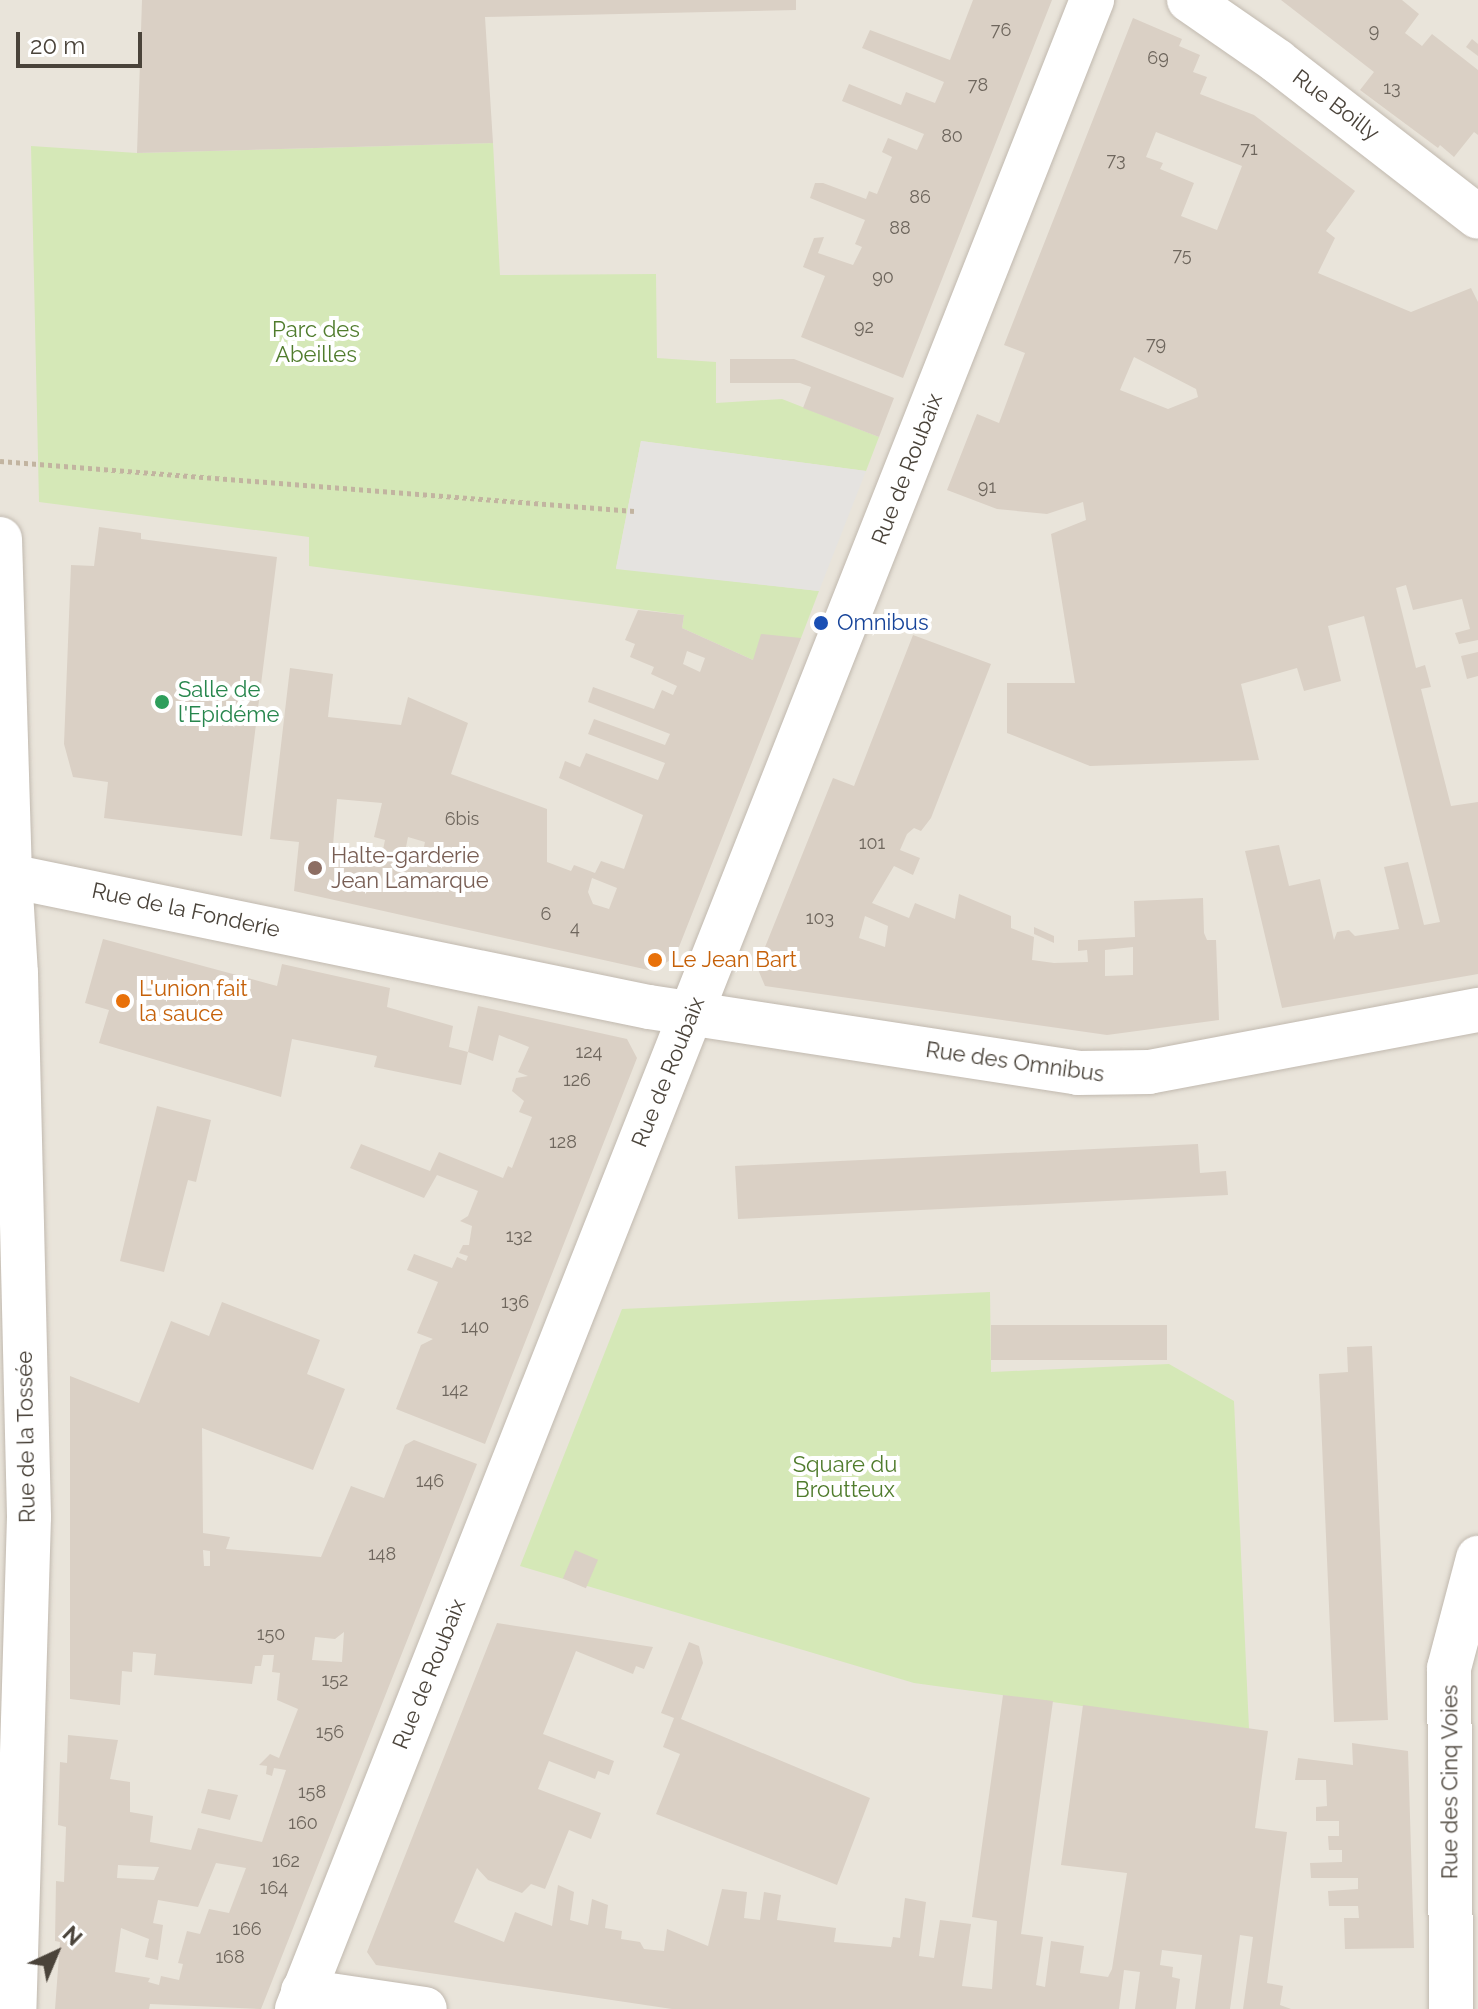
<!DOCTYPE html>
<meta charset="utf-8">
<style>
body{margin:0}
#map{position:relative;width:1478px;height:2009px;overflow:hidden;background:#f6f2ec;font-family:Raleway,sans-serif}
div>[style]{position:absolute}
.residential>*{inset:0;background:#e9e4da;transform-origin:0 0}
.green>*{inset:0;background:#d5e8b7}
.parking>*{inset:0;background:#e5e3e0}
.building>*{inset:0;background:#dad0c5;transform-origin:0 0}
.path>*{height:5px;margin-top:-2.5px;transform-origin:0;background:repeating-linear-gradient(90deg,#c2b4a0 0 4px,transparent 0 8px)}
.roads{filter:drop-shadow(0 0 2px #c1b9af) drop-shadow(0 0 2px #c1b9af)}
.minor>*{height:44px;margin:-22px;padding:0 22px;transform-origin:22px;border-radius:22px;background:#fff}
.tertiary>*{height:44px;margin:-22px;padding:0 22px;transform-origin:22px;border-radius:22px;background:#fff}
.dots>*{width:22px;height:22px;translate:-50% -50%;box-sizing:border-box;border:4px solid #fff;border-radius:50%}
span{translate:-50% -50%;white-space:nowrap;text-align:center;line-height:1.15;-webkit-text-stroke:8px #fff;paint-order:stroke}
.number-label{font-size:18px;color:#6e665d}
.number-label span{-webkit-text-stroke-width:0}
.street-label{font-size:22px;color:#4a433a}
.park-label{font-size:22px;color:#507c2d}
.transit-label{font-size:22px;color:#164399}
.left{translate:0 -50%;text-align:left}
.leisure-label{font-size:22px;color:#27864d}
.education-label{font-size:22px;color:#785e54}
.food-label{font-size:22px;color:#c56008}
.north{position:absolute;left:16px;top:1913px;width:80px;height:80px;-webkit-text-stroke:6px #fff;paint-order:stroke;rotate:44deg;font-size:22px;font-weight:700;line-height:32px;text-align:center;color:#4a433a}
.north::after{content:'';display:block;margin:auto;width:28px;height:36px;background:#4a433a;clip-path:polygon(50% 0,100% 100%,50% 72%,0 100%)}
.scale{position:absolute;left:16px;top:32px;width:126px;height:36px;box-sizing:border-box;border:4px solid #4a433a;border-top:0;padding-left:10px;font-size:24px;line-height:28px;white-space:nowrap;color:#4a433a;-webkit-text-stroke:6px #fff;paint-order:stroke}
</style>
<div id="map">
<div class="residential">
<div style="left:0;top:0;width:1478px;height:2009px"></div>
</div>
<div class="green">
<div style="clip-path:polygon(493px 143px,500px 275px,656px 274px,657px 358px,716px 362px,716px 403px,782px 399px,879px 437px,866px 471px,641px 441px,616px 568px,819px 591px,801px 638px,753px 660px,682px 628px,684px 615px,309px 566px,309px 537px,39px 502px,31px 146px,137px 153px)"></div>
<div style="clip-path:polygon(990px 1292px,991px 1372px,1169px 1364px,1234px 1401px,1249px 1729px,914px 1683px,520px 1566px,622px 1309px)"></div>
</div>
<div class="parking">
<div style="clip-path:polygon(641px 441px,866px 471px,819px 591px,616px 569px)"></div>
</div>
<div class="building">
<div style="clip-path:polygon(142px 0,796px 0,796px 10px,485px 17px,493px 143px,137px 153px)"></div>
<div style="clip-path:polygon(973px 0,1052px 0,903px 378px,801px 337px,825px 276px,803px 267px,814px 238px,824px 237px,818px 253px,853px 265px,862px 247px,855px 244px,865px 220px,810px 198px,815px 183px,823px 183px,866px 199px,869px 191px,877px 194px,892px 157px,882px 152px,888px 138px,917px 150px,924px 134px,842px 101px,849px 84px,901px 105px,906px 92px,935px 103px,944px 82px,862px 48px,870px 30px,950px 60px)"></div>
<div style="clip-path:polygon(1281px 0,1402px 0,1419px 14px,1405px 33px,1422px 46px,1432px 34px,1478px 70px,1478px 135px,1474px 132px,1454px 157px,1440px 145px,1438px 148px,1360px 90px,1374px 72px)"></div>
<div style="clip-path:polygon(evenodd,1133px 18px,1182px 39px,1179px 46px,1200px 55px,1193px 72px,1207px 77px,1200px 94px,1254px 115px,1355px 191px,1326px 231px,1335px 238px,1318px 273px,1411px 312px,1471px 288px,1478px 302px,1478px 640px,1459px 644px,1455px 633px,1470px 629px,1462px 599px,1413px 610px,1406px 585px,1396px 588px,1416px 668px,1425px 665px,1431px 687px,1421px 689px,1451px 806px,1478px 802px,1478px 974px,1282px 1008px,1245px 851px,1279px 845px,1289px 886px,1320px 879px,1334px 940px,1337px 932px,1349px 930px,1355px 936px,1399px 929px,1384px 867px,1408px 862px,1424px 925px,1440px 922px,1364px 616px,1328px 626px,1341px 681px,1304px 691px,1297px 668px,1241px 684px,1259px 760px,1090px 766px,1007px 733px,1007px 683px,1075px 683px,1051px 534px,1086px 520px,1083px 502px,1047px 514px,997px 509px,947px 490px,977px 414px,999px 423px,1025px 353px,1004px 345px,1133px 18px,1156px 132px,1242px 166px,1217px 230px,1181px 216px,1194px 183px,1160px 169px,1163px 163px,1146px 157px,1156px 132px,1133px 18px,1134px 357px,1196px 389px,1198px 397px,1168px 409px,1120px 390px,1134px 357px)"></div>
<div style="clip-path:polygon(1472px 39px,1478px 44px,1478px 56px,1466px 47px)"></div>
<div style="clip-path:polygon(730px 359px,794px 359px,894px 398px,879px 437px,803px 408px,811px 387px,800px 383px,730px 383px)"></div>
<div style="clip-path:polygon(99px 527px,141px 533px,141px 539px,277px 557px,242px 836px,104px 818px,108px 782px,73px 777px,64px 744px,71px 565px,94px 566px)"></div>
<div style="clip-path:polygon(evenodd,638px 610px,684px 615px,682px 628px,753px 660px,761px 634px,801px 638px,675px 957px,653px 971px,294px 891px,299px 842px,270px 839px,290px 668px,333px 674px,328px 717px,401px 725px,408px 697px,468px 723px,451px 774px,547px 809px,547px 862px,571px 871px,574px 865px,595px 873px,601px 861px,624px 869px,643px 815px,559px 778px,565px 761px,580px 767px,586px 753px,658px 780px,665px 763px,588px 734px,594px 719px,665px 745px,670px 734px,588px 702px,593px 687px,654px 709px,662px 690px,673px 695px,677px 686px,651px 674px,654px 667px,630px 657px,635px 644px,625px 640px,638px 610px,687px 651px,705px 658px,700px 672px,683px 664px,687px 651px,638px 610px,337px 799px,382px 803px,374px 837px,385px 840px,381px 859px,369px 856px,371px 849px,333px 845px,337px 799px,638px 610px,408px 837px,425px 842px,420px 865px,403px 862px,408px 837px,638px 610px,592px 878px,617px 888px,609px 909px,593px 904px,588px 892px,592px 878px)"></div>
<div style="clip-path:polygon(evenodd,913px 635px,991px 664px,931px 818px,921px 831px,914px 828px,907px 834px,900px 850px,920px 858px,913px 875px,894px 866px,872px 903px,909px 918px,915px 903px,955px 919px,959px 894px,1011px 916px,1011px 928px,1034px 937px,1032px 960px,1054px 963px,1088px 962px,1087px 950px,1078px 951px,1078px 940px,1135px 937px,1134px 901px,1203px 898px,1204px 933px,1207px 940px,1216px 940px,1219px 1020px,1107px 1035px,765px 986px,757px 967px,833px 778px,854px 786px,913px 635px,865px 916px,888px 926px,885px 947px,859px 938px,865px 916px,913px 635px,1133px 947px,1133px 975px,1105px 976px,1105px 950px,1133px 947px)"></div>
<div style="clip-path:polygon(1478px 652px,1478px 676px,1467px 679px,1461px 656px)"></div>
<div style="clip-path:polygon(1034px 927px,1054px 936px,1054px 943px,1034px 934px)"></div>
<div style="clip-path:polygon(103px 939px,277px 986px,282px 964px,390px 988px,387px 1007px,453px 1026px,449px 1047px,468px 1052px,461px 1085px,374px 1067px,377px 1056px,292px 1039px,281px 1097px,99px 1043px,109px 1010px,85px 1003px)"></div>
<div style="clip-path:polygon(478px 1006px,627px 1039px,637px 1058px,485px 1444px,396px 1409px,421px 1345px,433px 1339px,417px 1333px,438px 1282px,407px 1270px,414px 1254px,452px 1268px,457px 1257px,466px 1261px,468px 1256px,459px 1253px,463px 1245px,469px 1245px,472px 1226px,460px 1221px,468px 1216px,478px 1191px,437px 1175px,424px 1198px,350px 1168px,361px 1144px,430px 1171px,439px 1152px,503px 1178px,508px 1166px,512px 1168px,532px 1117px,519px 1112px,524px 1101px,512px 1091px,516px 1078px,528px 1076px,518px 1072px,529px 1047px,499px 1035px,493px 1061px,468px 1052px)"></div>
<div style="clip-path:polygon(157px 1106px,211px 1120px,196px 1182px,188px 1180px,164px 1272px,120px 1261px)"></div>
<div style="clip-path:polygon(1198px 1144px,1200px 1173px,1226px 1171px,1228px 1195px,738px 1219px,735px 1166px)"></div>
<div style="clip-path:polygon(evenodd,222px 1302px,320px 1340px,307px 1374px,345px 1389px,313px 1470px,202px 1428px,203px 1533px,230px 1537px,226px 1549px,321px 1557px,351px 1486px,384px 1498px,405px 1445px,414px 1440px,477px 1464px,261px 2009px,150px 2004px,149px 2009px,55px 2009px,60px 1942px,55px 1941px,56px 1881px,64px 1882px,66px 1827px,58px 1825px,60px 1762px,67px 1763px,68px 1735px,118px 1740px,110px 1779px,130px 1782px,130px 1812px,153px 1816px,150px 1842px,191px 1850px,198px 1828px,262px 1842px,286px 1770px,274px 1768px,272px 1776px,266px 1774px,267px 1766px,259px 1765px,270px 1754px,279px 1758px,298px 1709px,277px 1700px,280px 1673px,272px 1672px,274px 1655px,263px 1655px,261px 1666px,255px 1666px,252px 1684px,154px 1675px,156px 1654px,133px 1652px,132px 1672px,122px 1671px,120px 1705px,70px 1699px,70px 1376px,139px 1403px,171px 1321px,209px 1336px,222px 1302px,203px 1550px,210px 1551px,210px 1566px,204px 1566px,203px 1550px,222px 1302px,344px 1632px,342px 1662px,312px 1660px,315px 1637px,335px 1639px,344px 1632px,222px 1302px,216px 1863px,246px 1868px,229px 1913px,209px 1909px,200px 1934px,187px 1931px,178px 1963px,183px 1964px,179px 1980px,161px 1976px,159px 1985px,148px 1982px,150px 1978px,115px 1972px,121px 1928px,149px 1939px,145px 1957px,158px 1960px,163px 1925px,153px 1923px,158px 1900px,198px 1907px,216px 1863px,222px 1302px,118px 1865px,135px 1866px,159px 1867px,154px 1880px,117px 1878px,118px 1865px)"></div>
<div style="left:1167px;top:1325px;width:35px;height:176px;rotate:90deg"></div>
<div style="clip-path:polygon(1372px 1346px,1388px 1720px,1334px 1722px,1319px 1374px,1348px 1372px,1347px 1347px)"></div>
<div style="left:575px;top:1550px;width:25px;height:31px;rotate:23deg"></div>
<div style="clip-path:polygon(497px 1623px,653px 1647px,644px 1669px,636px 1666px,633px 1674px,576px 1651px,543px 1734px,614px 1761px,609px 1775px,598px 1771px,595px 1779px,549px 1761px,538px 1789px,601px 1813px,591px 1839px,569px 1830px,545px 1889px,531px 1884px,522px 1893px,488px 1880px,477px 1868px,454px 1922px,504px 1942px,515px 1912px,552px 1926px,558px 1885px,574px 1892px,570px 1920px,588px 1925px,592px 1899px,608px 1905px,605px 1928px,622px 1931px,621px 1939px,640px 1942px,644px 1949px,664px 1951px,667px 1929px,708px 1946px,722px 1889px,747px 1892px,744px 1918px,760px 1920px,764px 1892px,781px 1895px,777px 1920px,836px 1928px,834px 1942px,891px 1947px,893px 1937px,900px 1938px,905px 1898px,926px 1902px,919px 1956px,934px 1958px,940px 1920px,971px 1924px,962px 1986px,992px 1989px,997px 1921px,972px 1917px,1003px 1695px,1053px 1701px,1021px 1934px,1043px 1937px,1036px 1985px,1045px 1987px,1051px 1941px,1084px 1946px,1080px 1973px,1108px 1977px,1112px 1969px,1127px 1873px,1061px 1865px,1083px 1705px,1268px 1731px,1255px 1828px,1287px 1832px,1267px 1983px,1283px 1986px,1280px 2005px,1291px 2009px,1243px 2009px,1253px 1937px,1240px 1935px,1230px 2009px,1195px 2009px,1202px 1955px,1162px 1950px,1160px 1965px,1173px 1967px,1172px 1977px,1180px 1979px,1176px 2009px,1135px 2009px,1140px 1972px,1124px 1970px,1119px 2009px,672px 2009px,376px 1965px,367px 1952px)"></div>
<div style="clip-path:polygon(689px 1642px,699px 1646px,703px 1663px,681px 1719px,870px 1798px,837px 1885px,656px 1814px,680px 1754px,663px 1747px,674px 1718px,661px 1713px)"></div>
<div style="clip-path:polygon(1352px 1743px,1408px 1751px,1414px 1948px,1345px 1949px,1344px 1918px,1359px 1918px,1358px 1906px,1329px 1906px,1328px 1891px,1358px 1889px,1358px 1878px,1311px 1878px,1310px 1863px,1342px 1862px,1342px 1850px,1329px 1850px,1328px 1836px,1339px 1836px,1339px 1821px,1316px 1821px,1316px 1807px,1327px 1806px,1326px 1780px,1295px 1780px,1298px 1758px,1353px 1765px)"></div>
<div style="clip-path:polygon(208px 1789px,238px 1795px,230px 1820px,201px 1813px)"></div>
</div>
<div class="path">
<div style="left:0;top:461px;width:636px;rotate:4.51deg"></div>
</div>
<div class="roads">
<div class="minor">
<div style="left:1189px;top:0;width:107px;rotate:34.7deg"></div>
<div style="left:1277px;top:61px;width:254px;rotate:37.8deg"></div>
<div style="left:0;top:539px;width:337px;rotate:88.3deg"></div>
<div style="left:10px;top:876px;width:652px;rotate:11.59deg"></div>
<div style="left:649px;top:1007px;width:434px;rotate:8.7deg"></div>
<div style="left:1078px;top:1073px;width:71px;rotate:-0.8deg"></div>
<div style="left:1149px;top:1072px;width:335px;rotate:-10.7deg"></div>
<div style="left:0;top:873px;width:10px;rotate:17deg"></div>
<div style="left:10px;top:876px;width:97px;rotate:86.5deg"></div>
<div style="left:16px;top:973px;width:544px;rotate:88.63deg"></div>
<div style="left:29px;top:1517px;width:492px;rotate:91.7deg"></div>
<div style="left:303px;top:1991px;width:123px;rotate:8.4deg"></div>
<div style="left:1451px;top:2009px;width:341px;rotate:-90.3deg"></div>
<div style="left:1449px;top:1668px;width:114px;rotate:-75.2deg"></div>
</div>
<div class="tertiary">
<div style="left:297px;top:2009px;width:2161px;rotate:-68.41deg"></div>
</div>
</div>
<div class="dots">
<div style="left:821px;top:623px;background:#1a4fb4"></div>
<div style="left:162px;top:702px;background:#2e9e5b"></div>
<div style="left:315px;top:868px;background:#8d6e63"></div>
<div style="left:655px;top:960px;background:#e8710a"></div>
<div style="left:123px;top:1001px;background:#e8710a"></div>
</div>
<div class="number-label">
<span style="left:1001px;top:30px">76</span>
<span style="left:1374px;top:31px">9</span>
<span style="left:1158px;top:58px">69</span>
<span style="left:978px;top:85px">78</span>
<span style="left:1392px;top:88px">13</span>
<span style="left:952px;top:136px">80</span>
<span style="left:1249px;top:149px">71</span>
<span style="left:1116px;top:160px">73</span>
<span style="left:920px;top:197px">86</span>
<span style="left:900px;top:228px">88</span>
<span style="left:1182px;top:255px">75</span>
<span style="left:883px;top:277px">90</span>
<span style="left:864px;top:327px">92</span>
<span style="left:1156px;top:344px">79</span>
<span style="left:987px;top:487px">91</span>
<span style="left:462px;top:819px">6bis</span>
<span style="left:872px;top:843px">101</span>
<span style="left:546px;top:914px">6</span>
<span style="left:820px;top:918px">103</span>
<span style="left:575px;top:928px">4</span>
<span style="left:589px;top:1052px">124</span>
<span style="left:577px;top:1080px">126</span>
<span style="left:563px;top:1142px">128</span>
<span style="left:519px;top:1236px">132</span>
<span style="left:515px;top:1302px">136</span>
<span style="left:475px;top:1327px">140</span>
<span style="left:455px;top:1390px">142</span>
<span style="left:430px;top:1481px">146</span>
<span style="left:382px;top:1554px">148</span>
<span style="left:271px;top:1634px">150</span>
<span style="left:335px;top:1680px">152</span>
<span style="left:330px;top:1732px">156</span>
<span style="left:312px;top:1792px">158</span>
<span style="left:303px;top:1823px">160</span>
<span style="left:286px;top:1861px">162</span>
<span style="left:274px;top:1888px">164</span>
<span style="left:247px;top:1929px">166</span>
<span style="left:230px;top:1957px">168</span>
</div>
<div class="street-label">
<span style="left:1336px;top:105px;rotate:37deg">Rue Boilly</span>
<span style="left:907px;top:469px;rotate:-69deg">Rue de Roubaix</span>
<span style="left:186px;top:910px;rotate:12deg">Rue de la Fonderie</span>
<span style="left:1015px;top:1062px;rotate:8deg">Rue des Omnibus</span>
<span style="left:668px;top:1072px;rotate:-68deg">Rue de Roubaix</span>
<span style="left:26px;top:1437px;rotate:-91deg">Rue de la Tossée</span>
<span style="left:429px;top:1674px;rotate:-68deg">Rue de Roubaix</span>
<span style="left:1450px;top:1782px;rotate:-90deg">Rue des Cinq Voies</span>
</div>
<div class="park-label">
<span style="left:316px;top:342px">Parc des<br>Abeilles</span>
<span style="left:845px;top:1477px">Square du<br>Broutteux</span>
</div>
<div class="transit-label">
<span class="left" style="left:837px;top:623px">Omnibus</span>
</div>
<div class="leisure-label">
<span class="left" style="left:178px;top:702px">Salle de<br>l'Epidéme</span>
</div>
<div class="education-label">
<span class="left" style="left:331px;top:868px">Halte-garderie<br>Jean Lamarque</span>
</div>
<div class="food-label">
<span class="left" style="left:671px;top:960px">Le Jean Bart</span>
<span class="left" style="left:139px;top:1001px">L'union fait<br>la sauce</span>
</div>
<div class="north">N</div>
<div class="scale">20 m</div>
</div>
